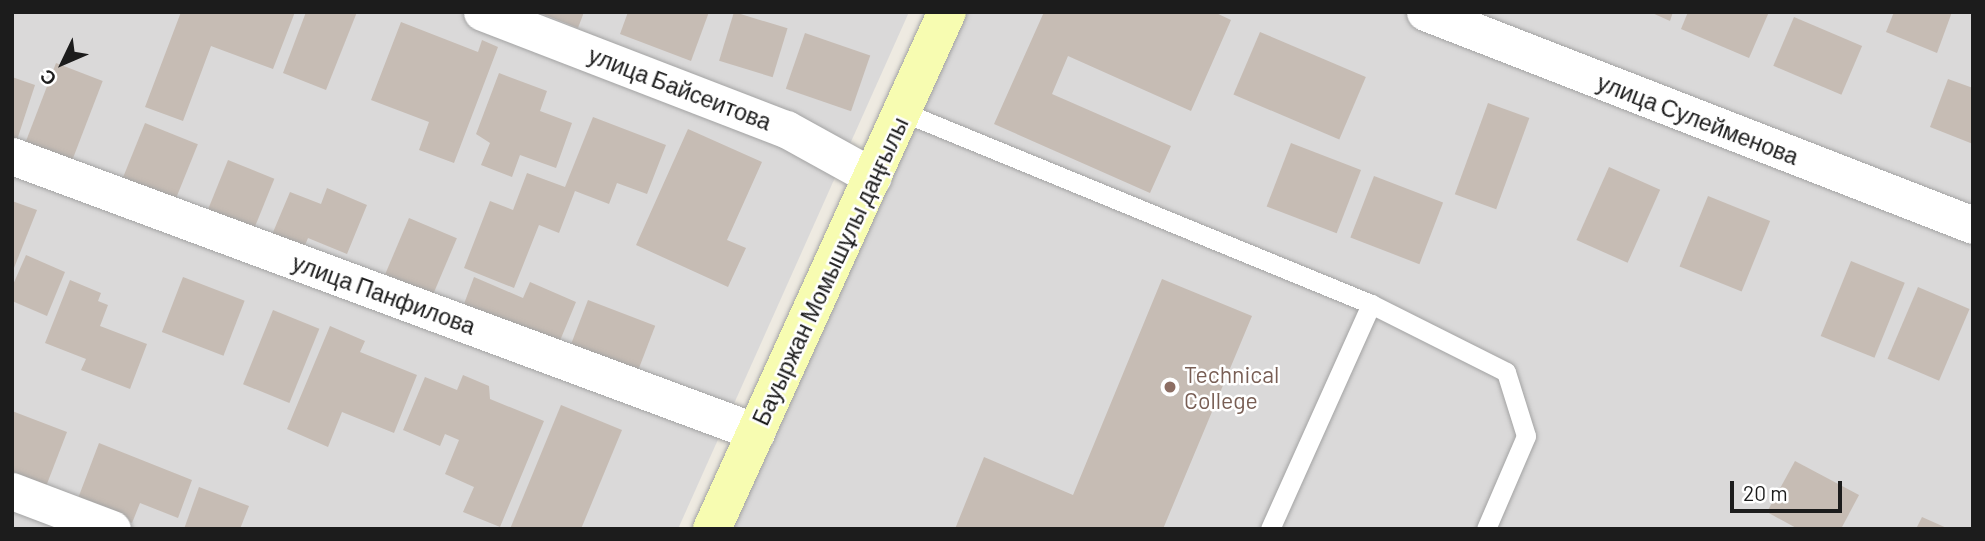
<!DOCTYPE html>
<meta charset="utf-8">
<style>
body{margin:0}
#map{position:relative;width:1985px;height:541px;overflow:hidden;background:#eeeae1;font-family:Barlow,sans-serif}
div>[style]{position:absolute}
.residential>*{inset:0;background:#dad9d9}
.building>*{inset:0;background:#c6bcb4;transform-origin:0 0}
.roads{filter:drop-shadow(0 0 2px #a3a3a3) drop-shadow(0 0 2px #a3a3a3)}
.lane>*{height:19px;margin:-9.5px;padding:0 9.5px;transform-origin:9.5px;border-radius:9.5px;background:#fff}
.street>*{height:37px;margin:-18.5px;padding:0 18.5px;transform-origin:18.5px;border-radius:18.5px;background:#fff}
.secondary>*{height:38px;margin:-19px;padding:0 19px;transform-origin:19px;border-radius:19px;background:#f7fcb1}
.dots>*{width:19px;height:19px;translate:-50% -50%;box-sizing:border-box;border:4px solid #fff;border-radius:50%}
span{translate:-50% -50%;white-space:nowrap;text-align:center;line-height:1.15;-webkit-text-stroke:5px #fff;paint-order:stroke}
.street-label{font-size:23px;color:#1c1c1c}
.education-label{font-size:23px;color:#785e54}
.left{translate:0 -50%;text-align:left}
.frame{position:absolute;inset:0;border:14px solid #1c1c1c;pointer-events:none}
.north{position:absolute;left:28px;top:28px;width:70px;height:70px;-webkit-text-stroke:5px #fff;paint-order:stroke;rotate:226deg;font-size:19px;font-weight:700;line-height:28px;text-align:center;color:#1c1c1c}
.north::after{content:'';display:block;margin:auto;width:24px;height:32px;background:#1c1c1c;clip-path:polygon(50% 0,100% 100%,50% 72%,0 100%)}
.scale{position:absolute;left:1730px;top:481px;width:112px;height:32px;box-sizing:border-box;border:4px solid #1c1c1c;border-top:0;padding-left:9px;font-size:21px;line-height:24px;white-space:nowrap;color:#1c1c1c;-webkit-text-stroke:5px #fff;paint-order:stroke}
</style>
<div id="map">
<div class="residential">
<div style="clip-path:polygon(12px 12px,909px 12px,678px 529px,12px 529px)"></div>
<div style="clip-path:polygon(939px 12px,1973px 12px,1973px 529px,700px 529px)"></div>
</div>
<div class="building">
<div style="clip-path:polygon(181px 12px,295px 12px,273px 69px,211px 46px,183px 121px,145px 107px)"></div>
<div style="clip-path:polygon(306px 12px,357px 12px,326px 90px,283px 73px)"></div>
<div style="clip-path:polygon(538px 12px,584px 12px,578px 28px)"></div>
<div style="clip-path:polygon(628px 12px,709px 12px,691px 61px,620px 34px)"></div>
<div style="left:734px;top:12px;width:56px;height:51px;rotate:17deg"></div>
<div style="clip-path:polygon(1044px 12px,1214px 12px,1231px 20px,1191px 111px,1068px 56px,1052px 94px,1171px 146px,1150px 193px,994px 124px)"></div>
<div style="clip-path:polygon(1650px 12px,1673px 12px,1670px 21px)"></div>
<div style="clip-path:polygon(1688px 12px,1769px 12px,1749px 58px,1681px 29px)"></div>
<div style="clip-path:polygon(1894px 12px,1952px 12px,1937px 53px,1886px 32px)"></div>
<div style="left:1794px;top:17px;width:74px;height:53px;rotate:23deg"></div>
<div style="clip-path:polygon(401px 22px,478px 52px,482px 40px,498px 47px,454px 163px,419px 150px,429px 122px,371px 100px)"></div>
<div style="left:1260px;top:32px;width:115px;height:68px;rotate:23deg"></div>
<div style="left:805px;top:33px;width:69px;height:59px;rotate:19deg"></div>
<div style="left:56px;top:63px;width:50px;height:85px;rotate:21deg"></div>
<div style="clip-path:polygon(499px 73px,547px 91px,540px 111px,572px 123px,556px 168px,520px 155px,512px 177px,481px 165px,490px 143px,476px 134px)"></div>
<div style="clip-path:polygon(12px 77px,35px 85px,17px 140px,12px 138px)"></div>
<div style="clip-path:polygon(1948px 79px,1973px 88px,1973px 144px,1930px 127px)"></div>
<div style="left:1488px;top:103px;width:44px;height:97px;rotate:20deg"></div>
<div style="clip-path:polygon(593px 117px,666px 145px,647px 194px,617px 183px,609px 204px,575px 191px,559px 233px,539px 225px,514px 288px,464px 268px,490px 201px,513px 210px,527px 173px,565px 187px)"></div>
<div style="left:145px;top:123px;width:57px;height:62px;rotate:22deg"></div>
<div style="clip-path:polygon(688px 129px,762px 162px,727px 240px,746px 248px,728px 287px,636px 245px)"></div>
<div style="left:1291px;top:143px;width:75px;height:68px;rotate:21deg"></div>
<div style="left:228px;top:160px;width:50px;height:56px;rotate:22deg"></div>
<div style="left:1609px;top:167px;width:56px;height:80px;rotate:24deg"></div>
<div style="left:1374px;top:176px;width:74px;height:66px;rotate:21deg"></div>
<div style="clip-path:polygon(327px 188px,367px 205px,347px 254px,308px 238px,303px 250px,271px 237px,290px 192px,321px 204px)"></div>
<div style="left:1708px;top:196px;width:67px;height:76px;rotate:22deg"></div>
<div style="clip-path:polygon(12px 201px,37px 210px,12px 273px)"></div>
<div style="left:409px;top:218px;width:52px;height:61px;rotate:23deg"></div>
<div style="clip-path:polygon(26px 255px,65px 272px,47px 316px,12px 301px,12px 287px)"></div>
<div style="left:1851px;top:261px;width:58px;height:81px;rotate:22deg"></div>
<div style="left:183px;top:277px;width:66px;height:59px;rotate:21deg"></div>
<div style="clip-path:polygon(474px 277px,523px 298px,530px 282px,576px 302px,559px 343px,464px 304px)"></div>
<div style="clip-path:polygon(1162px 279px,1252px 316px,1163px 529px,955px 529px,984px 457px,1073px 495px)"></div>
<div style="clip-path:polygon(70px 280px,101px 293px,98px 301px,108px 305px,100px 326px,147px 344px,130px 389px,81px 370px,86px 359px,45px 343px)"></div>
<div style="left:1918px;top:287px;width:56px;height:78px;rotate:23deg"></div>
<div style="left:588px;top:300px;width:72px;height:53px;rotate:21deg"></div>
<div style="left:273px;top:310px;width:50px;height:80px;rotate:22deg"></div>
<div style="clip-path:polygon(330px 326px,365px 341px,360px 352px,417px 375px,394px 433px,342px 412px,328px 447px,287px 429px)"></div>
<div style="clip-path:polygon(463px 375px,489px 386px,490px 399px,544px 421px,500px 527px,463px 512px,474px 487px,445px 474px,459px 440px,445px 434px,440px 446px,403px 430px,425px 377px,457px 390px)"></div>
<div style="clip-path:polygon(561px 405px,622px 430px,581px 529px,510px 529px)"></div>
<div style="clip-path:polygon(12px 411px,67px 432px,45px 489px,12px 476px)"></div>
<div style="clip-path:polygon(99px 443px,192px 480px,178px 518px,140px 503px,132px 523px,77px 501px)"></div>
<div style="clip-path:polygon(1795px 461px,1859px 495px,1841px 529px,1798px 529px,1767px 512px)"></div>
<div style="clip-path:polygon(199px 487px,249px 506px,240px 529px,184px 529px)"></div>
<div style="clip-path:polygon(1922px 517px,1949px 529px,1916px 529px)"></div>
</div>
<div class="roads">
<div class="lane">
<div style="left:903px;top:112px;width:506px;rotate:22.31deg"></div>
<div style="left:1371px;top:304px;width:151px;rotate:26.7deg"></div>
<div style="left:1506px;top:372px;width:67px;rotate:72.6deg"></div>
<div style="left:1526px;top:436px;width:101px;rotate:113.3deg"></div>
<div style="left:1270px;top:529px;width:247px;rotate:-65.8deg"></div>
</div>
<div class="street">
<div style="left:482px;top:12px;width:326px;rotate:21.1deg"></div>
<div style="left:786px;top:129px;width:99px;rotate:28.9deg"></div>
<div style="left:1425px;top:12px;width:588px;rotate:21.24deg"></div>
<div style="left:12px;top:156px;width:794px;rotate:20.35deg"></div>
<div style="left:12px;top:491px;width:107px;rotate:20.8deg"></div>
</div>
<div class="secondary">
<div style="left:712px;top:529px;width:568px;rotate:-65.56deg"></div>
</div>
</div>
<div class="dots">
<div style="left:1170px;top:387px;background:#8d6e63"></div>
</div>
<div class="street-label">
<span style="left:680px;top:88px;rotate:21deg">улица Байсеитова</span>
<span style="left:1698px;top:119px;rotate:21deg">улица Сулейменова</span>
<span style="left:830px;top:271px;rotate:-65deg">Бауыржан Момышұлы даңғылы</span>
<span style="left:384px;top:294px;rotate:20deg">улица Панфилова</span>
</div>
<div class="education-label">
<span class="left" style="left:1184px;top:387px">Technical<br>College</span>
</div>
<div class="frame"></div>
<div class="north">С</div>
<div class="scale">20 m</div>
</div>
